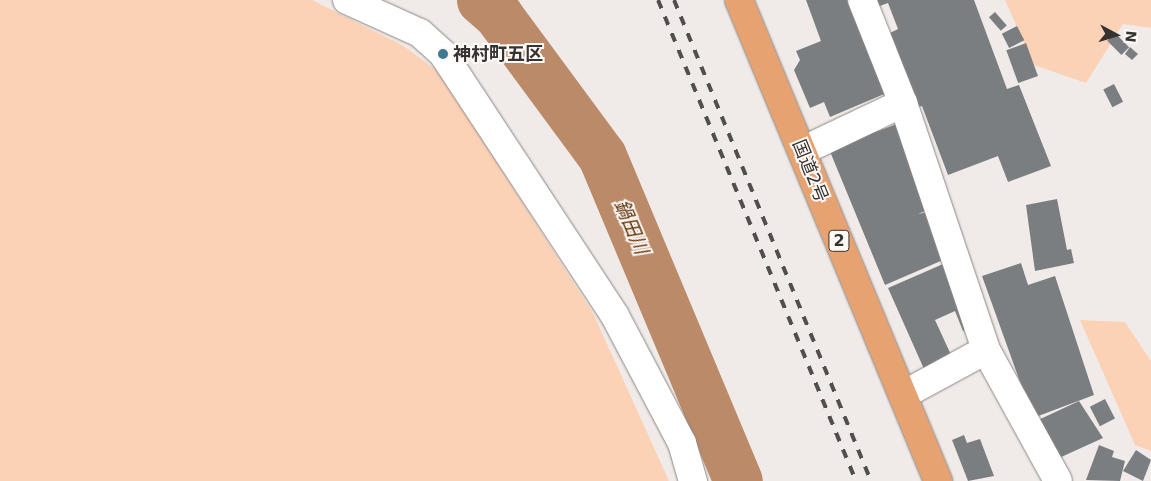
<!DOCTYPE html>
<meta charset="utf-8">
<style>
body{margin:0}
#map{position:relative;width:1151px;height:481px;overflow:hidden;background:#f0ebe8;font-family:"DejaVu Sans","Noto Sans JP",sans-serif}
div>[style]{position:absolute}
.green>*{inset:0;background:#fcd2b6}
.river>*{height:49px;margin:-24.5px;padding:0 24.5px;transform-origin:24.5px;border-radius:24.5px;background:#bb8a68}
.building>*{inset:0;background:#7a7e81;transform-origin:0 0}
.roads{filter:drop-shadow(0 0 1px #8b8784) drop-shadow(0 0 1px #8b8784)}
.minor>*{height:28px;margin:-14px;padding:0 14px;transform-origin:14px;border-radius:14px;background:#fff}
.highway>*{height:28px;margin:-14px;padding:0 14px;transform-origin:14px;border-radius:14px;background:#e7a271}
.rail>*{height:4px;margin-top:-2px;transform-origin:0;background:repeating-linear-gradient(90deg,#514f4d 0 9px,transparent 0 18px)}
.dots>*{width:14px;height:14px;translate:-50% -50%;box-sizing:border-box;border:2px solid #fef9f6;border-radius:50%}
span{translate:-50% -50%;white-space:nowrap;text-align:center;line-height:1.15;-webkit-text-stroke:4px #fef9f6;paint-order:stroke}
.shield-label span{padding:1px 4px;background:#fef9f6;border:1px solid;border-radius:4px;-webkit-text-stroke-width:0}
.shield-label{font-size:16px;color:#353331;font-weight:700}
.poi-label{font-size:18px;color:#353331;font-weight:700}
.left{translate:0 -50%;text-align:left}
.street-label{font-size:18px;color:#353331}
.water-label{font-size:19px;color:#603106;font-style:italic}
.north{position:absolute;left:1091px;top:10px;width:50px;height:50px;-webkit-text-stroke:4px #fef9f6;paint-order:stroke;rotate:96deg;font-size:14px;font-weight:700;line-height:20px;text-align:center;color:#353331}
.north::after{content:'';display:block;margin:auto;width:18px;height:22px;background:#353331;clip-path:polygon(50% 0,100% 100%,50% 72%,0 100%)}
</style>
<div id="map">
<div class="green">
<div style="clip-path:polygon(0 0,312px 0,402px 45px,438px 71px,593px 313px,669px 481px,0 481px)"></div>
<div style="clip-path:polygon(1005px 0,1151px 0,1151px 28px,1123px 24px,1086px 83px,1034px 65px)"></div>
<div style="clip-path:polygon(1080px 320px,1125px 322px,1151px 361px,1151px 451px,1135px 445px)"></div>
</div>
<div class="river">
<div style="left:481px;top:0;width:23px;rotate:41deg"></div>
<div style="left:498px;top:15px;width:175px;rotate:53.6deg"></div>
<div style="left:602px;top:156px;width:352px;rotate:67.3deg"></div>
</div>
<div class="building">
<div style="clip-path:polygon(806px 0,853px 0,889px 92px,830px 117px,824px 102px,810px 108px,794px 70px,800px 60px,796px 51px,821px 41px)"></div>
<div style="clip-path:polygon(875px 0,974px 0,1007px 89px,1019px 85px,1051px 166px,1008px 182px,998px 156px,948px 175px,922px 106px,915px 108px,888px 34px,898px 29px,888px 3px,877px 7px)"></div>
<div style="left:995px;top:12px;width:18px;height:8px;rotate:49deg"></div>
<div style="left:1017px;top:26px;width:16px;height:17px;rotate:63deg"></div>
<div style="left:1115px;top:33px;width:20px;height:11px;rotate:45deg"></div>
<div style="left:1026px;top:43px;width:35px;height:21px;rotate:70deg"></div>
<div style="clip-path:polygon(1130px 47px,1138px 54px,1132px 60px,1125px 54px)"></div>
<div style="left:1114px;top:84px;width:20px;height:12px;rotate:63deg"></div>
<div style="clip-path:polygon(897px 124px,932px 208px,918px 214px,931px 211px,950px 257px,885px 285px,829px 149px)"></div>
<div style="clip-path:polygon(1057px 199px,1067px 250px,1071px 249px,1074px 263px,1035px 271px,1026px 205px)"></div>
<div style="clip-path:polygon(950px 261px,976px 326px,963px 331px,955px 311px,935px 320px,952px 357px,924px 369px,888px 288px)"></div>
<div style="clip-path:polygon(1021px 263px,1028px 285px,1055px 276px,1094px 395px,1033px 418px,982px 276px)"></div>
<div style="left:1105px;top:399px;width:22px;height:17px;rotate:63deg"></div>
<div style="clip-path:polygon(1079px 401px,1103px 438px,1059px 458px,1034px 422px)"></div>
<div style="clip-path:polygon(964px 435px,967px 443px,980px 439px,994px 476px,968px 481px,952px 440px)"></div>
<div style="clip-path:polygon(1099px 445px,1114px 451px,1112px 457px,1125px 461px,1120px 481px,1086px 480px)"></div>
<div style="clip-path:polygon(1136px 450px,1151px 460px,1143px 481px,1123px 471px)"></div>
</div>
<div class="roads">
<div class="minor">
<div style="left:347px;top:0;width:80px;rotate:24.3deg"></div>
<div style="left:420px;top:33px;width:31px;rotate:42deg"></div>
<div style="left:443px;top:54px;width:313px;rotate:56.7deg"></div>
<div style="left:615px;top:316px;width:144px;rotate:62.2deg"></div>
<div style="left:682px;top:443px;width:40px;rotate:74deg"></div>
<div style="left:862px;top:0;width:111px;rotate:68.3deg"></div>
<div style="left:903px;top:103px;width:261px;rotate:71.4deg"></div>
<div style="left:986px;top:350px;width:149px;rotate:61.2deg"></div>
<div style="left:802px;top:151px;width:112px;rotate:-25.4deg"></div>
<div style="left:903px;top:395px;width:94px;rotate:-28.5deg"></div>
</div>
<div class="highway">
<div style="left:739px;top:0;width:521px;rotate:67.52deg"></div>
</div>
</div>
<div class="rail">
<div style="left:658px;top:0;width:520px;rotate:67.63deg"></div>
<div style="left:674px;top:0;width:520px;rotate:67.73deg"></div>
</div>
<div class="dots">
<div style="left:443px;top:54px;background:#3e7891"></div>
</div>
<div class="shield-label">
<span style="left:839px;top:241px">2</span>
</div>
<div class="poi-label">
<span class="left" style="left:453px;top:54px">神村町五区</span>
</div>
<div class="street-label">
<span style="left:810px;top:171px;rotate:68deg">国道2号</span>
</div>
<div class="water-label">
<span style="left:631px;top:227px;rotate:67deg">鍋田川</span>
</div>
<div class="north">N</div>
</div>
